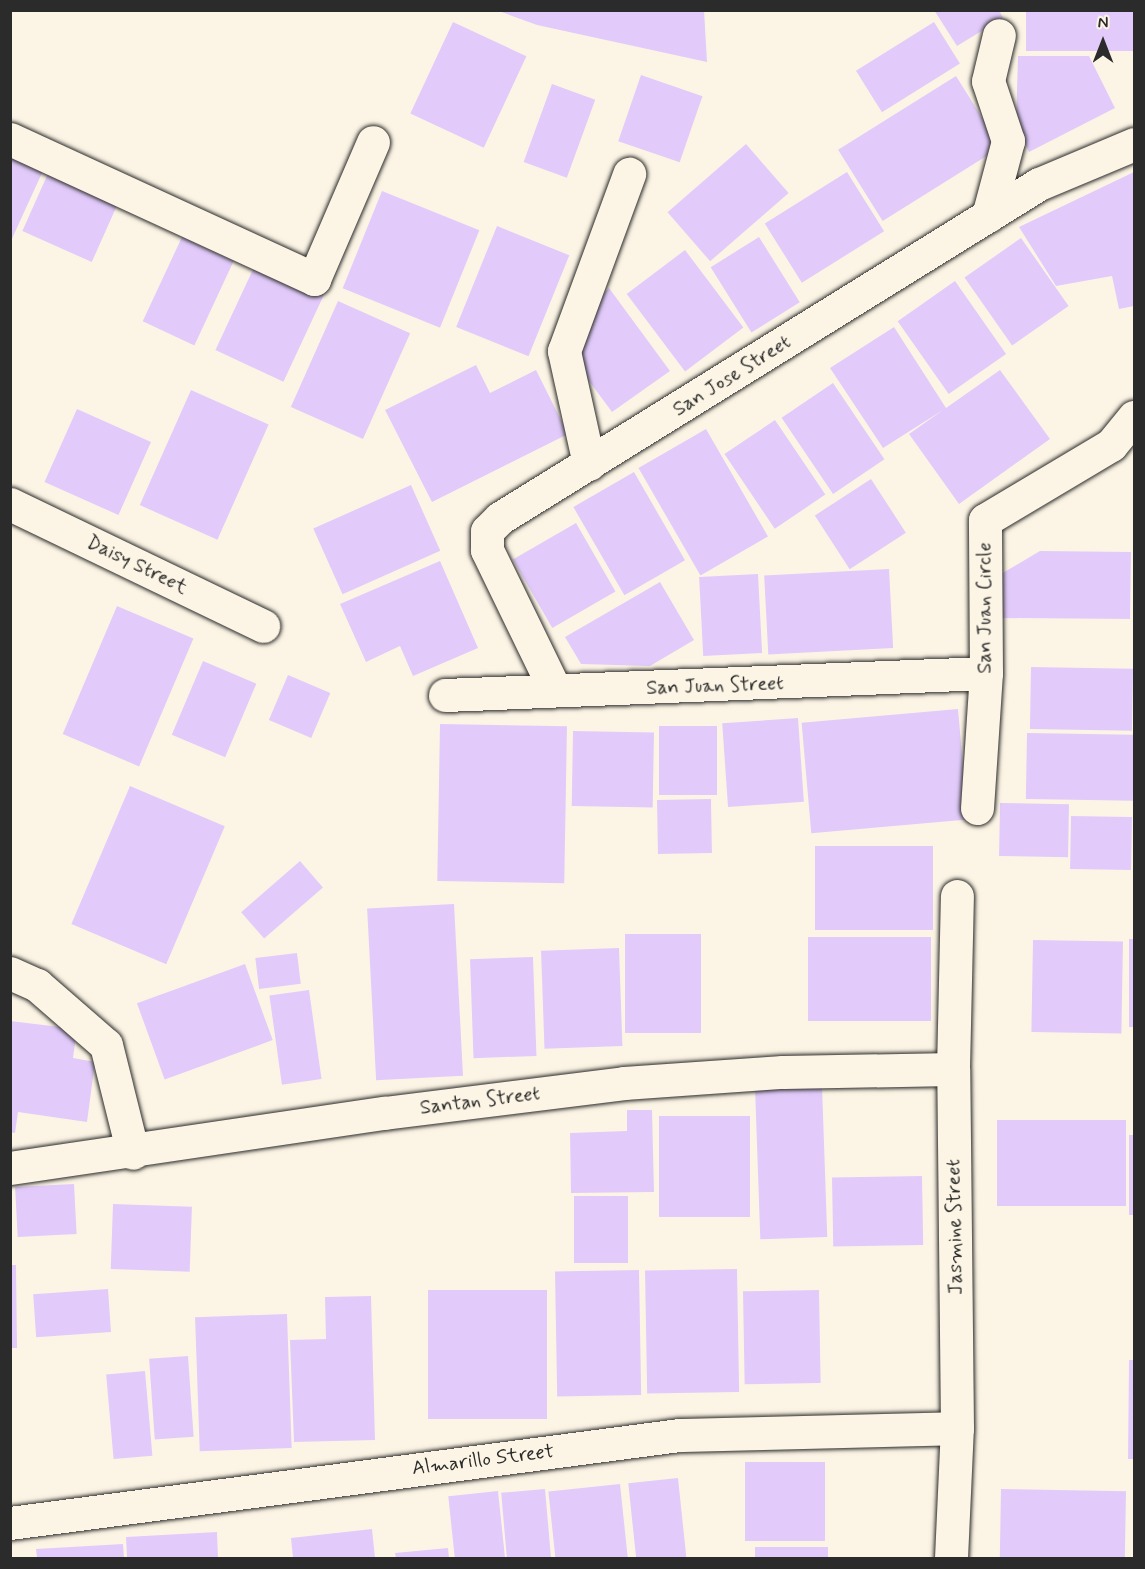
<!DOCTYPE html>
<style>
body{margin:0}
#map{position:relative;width:1145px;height:1569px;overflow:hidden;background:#fcf5e5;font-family:Mynerve,sans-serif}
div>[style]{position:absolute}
.building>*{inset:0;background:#e2cbfb;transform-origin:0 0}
.roads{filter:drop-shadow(0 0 2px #2b2b2b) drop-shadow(0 0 2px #2b2b2b)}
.minor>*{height:33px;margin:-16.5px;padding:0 16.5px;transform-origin:16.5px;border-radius:16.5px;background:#fcf5e5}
span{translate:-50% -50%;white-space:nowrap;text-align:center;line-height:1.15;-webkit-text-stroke:4.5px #fcf5e5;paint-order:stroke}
.street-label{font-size:20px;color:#2b2b2b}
.frame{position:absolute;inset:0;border:12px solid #2b2b2b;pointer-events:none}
.north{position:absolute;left:1073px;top:12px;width:60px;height:60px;-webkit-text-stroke:4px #fcf5e5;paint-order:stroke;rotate:0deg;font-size:16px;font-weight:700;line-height:24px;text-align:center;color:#2b2b2b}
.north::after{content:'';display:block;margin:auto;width:21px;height:27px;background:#2b2b2b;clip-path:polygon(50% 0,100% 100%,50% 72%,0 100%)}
</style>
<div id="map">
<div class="building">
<div style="clip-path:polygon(496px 10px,704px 10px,707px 62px,537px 25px)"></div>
<div style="clip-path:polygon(934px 10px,999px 10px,1003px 18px,957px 46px)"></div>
<div style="left:1026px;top:10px;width:108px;height:41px"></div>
<div style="left:453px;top:22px;width:81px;height:101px;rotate:25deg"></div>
<div style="left:934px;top:22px;width:49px;height:92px;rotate:58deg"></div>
<div style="clip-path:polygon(1018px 56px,1089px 56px,1115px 108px,1029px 152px,1016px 126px)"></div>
<div style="left:641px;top:75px;width:65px;height:70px;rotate:19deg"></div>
<div style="left:956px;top:76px;width:84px;height:139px;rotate:58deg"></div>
<div style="left:552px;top:84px;width:46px;height:83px;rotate:20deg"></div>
<div style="left:746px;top:144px;width:65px;height:104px;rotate:49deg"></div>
<div style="clip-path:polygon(10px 146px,47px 162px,10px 243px)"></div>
<div style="left:50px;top:169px;width:76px;height:68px;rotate:24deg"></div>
<div style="left:847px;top:172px;width:70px;height:97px;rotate:58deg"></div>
<div style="clip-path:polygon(1134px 172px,1134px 306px,1119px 309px,1112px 276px,1056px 286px,1019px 227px)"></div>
<div style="left:382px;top:191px;width:105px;height:105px;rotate:22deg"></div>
<div style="left:497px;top:226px;width:78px;height:109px;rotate:22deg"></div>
<div style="left:182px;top:237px;width:57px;height:93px;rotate:25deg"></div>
<div style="left:759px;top:237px;width:77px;height:57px;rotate:58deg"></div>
<div style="left:1021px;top:238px;width:83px;height:69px;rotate:55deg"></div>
<div style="left:685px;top:250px;width:97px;height:73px;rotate:53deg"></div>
<div style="left:256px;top:263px;width:75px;height:96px;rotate:25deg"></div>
<div style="left:955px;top:281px;width:89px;height:70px;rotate:55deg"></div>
<div style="clip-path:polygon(609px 288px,670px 371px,612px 412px,572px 358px,592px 305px)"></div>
<div style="left:338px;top:301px;width:79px;height:116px;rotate:24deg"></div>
<div style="clip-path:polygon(894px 327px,946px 408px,1000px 370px,1050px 439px,959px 504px,909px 434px,943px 410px,883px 448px,830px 368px)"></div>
<div style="clip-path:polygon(476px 365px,490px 393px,536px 370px,568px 434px,432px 502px,385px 410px)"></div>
<div style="left:833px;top:383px;width:92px;height:62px;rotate:56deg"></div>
<div style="left:191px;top:390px;width:85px;height:126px;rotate:24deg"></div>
<div style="left:77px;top:409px;width:81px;height:80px;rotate:24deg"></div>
<div style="left:775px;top:420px;width:90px;height:61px;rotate:56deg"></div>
<div style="left:706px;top:429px;width:124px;height:78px;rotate:60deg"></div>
<div style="left:634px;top:472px;width:102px;height:70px;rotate:60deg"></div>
<div style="left:871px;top:479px;width:64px;height:67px;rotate:57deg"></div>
<div style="left:411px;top:485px;width:72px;height:107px;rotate:66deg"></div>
<div style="left:576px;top:523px;width:79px;height:73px;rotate:60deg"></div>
<div style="clip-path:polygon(1040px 551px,1131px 552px,1130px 619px,1000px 618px,1001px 574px)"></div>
<div style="clip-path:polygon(440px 561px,478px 648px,413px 676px,400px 646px,366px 662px,340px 604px)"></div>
<div style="left:889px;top:569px;width:79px;height:125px;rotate:87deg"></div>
<div style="left:758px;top:574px;width:79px;height:59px;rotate:87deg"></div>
<div style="clip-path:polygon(660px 582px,694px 640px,650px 666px,581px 664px,565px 637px)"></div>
<div style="left:117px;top:606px;width:83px;height:139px;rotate:23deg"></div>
<div style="left:203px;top:661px;width:58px;height:80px;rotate:23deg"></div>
<div style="left:1031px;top:667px;width:102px;height:62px;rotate:1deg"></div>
<div style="left:288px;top:675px;width:46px;height:49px;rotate:23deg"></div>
<div style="left:958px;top:709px;width:111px;height:157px;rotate:85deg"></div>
<div style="left:798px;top:718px;width:84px;height:76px;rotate:86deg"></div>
<div style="left:440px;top:724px;width:127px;height:157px;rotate:1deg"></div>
<div style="left:659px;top:726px;width:58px;height:69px"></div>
<div style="left:573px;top:731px;width:81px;height:75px;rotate:1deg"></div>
<div style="left:1027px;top:733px;width:107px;height:66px;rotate:1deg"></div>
<div style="left:130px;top:786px;width:103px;height:150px;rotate:23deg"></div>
<div style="left:711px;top:799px;width:54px;height:54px;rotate:89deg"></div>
<div style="left:1000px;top:803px;width:69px;height:53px;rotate:1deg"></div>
<div style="left:1071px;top:816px;width:61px;height:53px;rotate:1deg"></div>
<div style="left:815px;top:846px;width:118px;height:84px"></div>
<div style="left:300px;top:861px;width:35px;height:78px;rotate:49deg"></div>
<div style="left:454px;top:904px;width:172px;height:87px;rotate:87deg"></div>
<div style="left:701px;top:934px;width:99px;height:76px;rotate:90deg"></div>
<div style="left:808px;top:937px;width:123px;height:84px"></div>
<div style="left:1129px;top:939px;width:5px;height:88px"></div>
<div style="left:1033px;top:940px;width:90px;height:92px;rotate:1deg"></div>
<div style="left:619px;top:948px;width:98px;height:78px;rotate:88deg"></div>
<div style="left:297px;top:953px;width:31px;height:42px;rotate:83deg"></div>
<div style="left:533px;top:957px;width:99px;height:63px;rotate:88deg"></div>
<div style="left:245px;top:964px;width:81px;height:115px;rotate:70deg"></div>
<div style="left:309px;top:990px;width:90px;height:40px;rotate:82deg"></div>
<div style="clip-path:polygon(10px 1021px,77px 1029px,73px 1058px,95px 1062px,87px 1122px,18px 1112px,15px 1133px,10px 1132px)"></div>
<div style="left:822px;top:1086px;width:151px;height:67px;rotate:88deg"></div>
<div style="clip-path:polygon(627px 1110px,652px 1110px,654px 1192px,571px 1193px,570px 1133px,627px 1131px)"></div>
<div style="left:659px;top:1116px;width:91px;height:101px"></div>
<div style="left:997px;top:1120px;width:129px;height:86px"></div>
<div style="left:1129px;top:1135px;width:5px;height:80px"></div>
<div style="left:922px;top:1176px;width:69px;height:90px;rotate:89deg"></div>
<div style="left:74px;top:1184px;width:50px;height:59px;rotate:87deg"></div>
<div style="left:574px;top:1196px;width:54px;height:67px"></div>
<div style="left:113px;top:1204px;width:79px;height:65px;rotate:2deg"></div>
<div style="clip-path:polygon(10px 1265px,16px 1265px,17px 1348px,10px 1348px)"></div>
<div style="left:737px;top:1269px;width:123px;height:92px;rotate:89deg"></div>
<div style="left:639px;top:1270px;width:125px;height:84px;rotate:89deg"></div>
<div style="left:108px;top:1289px;width:43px;height:75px;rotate:86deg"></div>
<div style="left:547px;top:1290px;width:129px;height:119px;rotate:90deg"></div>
<div style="left:819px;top:1290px;width:93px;height:76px;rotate:89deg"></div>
<div style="clip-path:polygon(371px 1296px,375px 1440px,294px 1442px,290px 1340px,326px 1339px,325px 1297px)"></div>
<div style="left:287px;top:1314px;width:134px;height:92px;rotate:88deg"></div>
<div style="left:188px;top:1356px;width:81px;height:39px;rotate:86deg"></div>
<div style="clip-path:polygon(1129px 1360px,1134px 1360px,1134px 1459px,1128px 1459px)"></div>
<div style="left:145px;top:1371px;width:85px;height:39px;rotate:85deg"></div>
<div style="left:745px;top:1462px;width:80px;height:79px"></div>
<div style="left:678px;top:1478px;width:81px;height:50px;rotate:84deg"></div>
<div style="left:620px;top:1484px;width:74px;height:72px;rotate:84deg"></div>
<div style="left:545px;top:1489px;width:69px;height:44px;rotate:85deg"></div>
<div style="left:1001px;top:1489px;width:125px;height:69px;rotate:1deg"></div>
<div style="left:498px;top:1491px;width:67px;height:50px;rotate:84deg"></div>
<div style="clip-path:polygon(372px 1529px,375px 1558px,293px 1558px,291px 1538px)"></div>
<div style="clip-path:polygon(217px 1532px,218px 1558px,127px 1558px,126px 1537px)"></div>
<div style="clip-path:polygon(123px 1544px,124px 1558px,37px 1558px,36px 1549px)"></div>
<div style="left:755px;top:1547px;width:73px;height:11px"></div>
<div style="clip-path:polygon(448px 1548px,449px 1558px,396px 1558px,395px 1553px)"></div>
</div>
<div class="roads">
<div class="minor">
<div style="left:10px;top:139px;width:335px;rotate:24.7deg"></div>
<div style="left:314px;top:279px;width:149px;rotate:-66.7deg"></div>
<div style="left:988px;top:216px;width:78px;rotate:-75.1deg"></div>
<div style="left:1008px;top:141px;width:63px;rotate:-108.4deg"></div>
<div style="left:988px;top:81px;width:47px;rotate:-76.6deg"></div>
<div style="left:589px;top:464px;width:116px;rotate:-102.5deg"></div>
<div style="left:564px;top:351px;width:189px;rotate:-69.8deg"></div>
<div style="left:10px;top:504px;width:281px;rotate:25.7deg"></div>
<div style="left:555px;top:690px;width:156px;rotate:-115.9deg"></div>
<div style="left:487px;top:550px;width:19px;rotate:-90deg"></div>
<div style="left:487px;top:531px;width:18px;rotate:-45deg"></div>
<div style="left:500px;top:518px;width:634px;rotate:-31.79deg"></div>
<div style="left:1039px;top:184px;width:103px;rotate:-22.8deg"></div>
<div style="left:445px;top:695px;width:541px;rotate:-2.33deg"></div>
<div style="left:977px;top:808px;width:135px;rotate:-86.2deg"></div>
<div style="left:986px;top:673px;width:153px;rotate:-90.4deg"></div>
<div style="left:985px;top:520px;width:147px;rotate:-30.8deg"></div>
<div style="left:1111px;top:445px;width:36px;rotate:-51deg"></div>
<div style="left:10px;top:973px;width:30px;rotate:24deg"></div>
<div style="left:37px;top:985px;width:91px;rotate:41deg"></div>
<div style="left:106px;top:1045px;width:111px;rotate:76deg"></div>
<div style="left:10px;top:1168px;width:378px;rotate:-8.4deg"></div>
<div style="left:384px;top:1113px;width:242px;rotate:-7.1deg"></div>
<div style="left:624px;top:1083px;width:159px;rotate:-4deg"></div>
<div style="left:783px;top:1072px;width:170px;rotate:-1deg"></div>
<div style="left:10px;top:1523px;width:675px;rotate:-7.49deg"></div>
<div style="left:679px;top:1435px;width:278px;rotate:-1.4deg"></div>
<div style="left:951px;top:1558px;width:130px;rotate:-87.4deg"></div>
<div style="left:957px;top:1428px;width:359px;rotate:-90.6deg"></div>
<div style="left:953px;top:1069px;width:173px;rotate:-88.7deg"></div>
</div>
</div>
<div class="street-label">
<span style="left:732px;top:376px;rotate:-32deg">San Jose Street</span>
<span style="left:137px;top:565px;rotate:26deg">Daisy Street</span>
<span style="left:985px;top:608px;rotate:-90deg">San Juan Circle</span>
<span style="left:715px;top:686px;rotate:-2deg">San Juan Street</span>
<span style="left:480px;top:1101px;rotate:-7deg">Santan Street</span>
<span style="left:955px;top:1227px;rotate:-91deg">Jasmine Street</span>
<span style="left:483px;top:1460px;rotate:-7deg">Almarillo Street</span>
</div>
<div class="frame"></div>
<div class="north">N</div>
</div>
